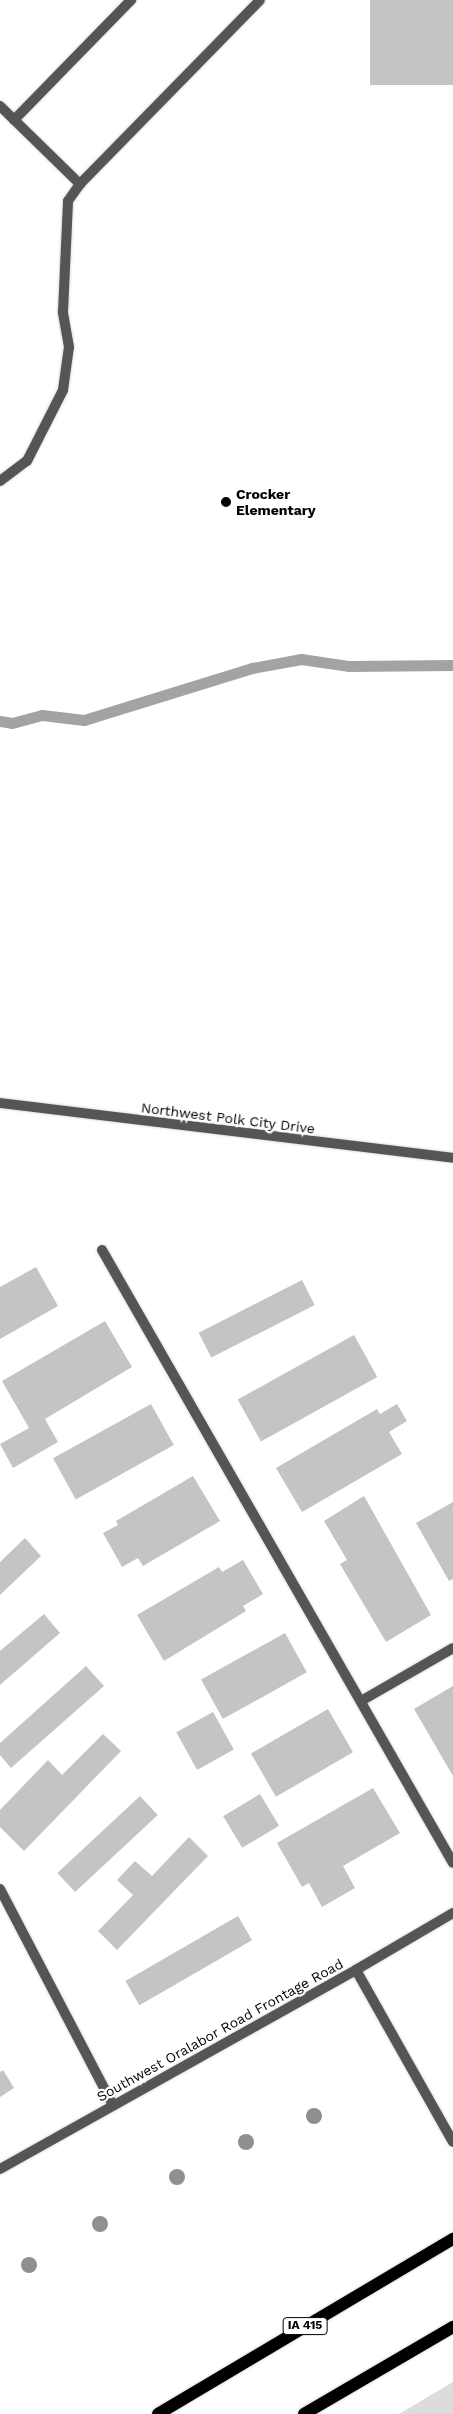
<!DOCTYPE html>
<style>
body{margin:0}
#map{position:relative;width:453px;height:2414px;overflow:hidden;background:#fff;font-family:"Work Sans",sans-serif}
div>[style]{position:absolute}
.green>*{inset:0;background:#dcdcdc}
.stream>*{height:11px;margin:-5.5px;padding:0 5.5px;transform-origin:5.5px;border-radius:5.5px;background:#a3a3a3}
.building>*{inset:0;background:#c4c4c4;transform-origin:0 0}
.roads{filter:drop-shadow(0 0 1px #dbdbdb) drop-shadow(0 0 1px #dbdbdb)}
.service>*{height:10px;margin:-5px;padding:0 5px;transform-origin:5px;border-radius:5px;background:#555}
.minor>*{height:10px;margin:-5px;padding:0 5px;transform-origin:5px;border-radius:5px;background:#555}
.tertiary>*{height:10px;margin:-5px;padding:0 5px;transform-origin:5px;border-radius:5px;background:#555}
.primary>*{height:12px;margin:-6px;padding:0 6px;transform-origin:6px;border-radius:6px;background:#000}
.trees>*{width:16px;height:16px;margin:-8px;border-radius:50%;background:#8f8f8f}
.dots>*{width:14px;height:14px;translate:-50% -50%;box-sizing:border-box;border:2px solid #fff;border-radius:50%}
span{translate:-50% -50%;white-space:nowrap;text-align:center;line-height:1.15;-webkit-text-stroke:4.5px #fff;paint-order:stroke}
.shield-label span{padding:1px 4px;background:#fff;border:1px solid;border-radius:4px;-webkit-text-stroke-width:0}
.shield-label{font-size:12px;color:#000;font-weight:700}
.poi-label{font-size:14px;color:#000;font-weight:700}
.left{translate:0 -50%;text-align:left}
.street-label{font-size:14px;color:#000}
</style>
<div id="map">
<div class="green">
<div style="clip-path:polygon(453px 2382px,453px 2414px,399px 2414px)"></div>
</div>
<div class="stream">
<div style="left:0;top:721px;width:12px;rotate:9deg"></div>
<div style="left:12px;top:723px;width:31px;rotate:-15deg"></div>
<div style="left:42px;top:715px;width:42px;rotate:6.8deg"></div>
<div style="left:84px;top:720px;width:176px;rotate:-17.2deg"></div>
<div style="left:252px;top:668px;width:50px;rotate:-10.4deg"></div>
<div style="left:301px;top:659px;width:49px;rotate:8.3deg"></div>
<div style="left:349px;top:666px;width:104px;rotate:-0.6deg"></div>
</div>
<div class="building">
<div style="left:370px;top:0;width:83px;height:85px"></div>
<div style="clip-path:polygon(36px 1267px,58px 1306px,0 1339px,0 1287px)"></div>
<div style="left:302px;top:1280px;width:28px;height:116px;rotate:63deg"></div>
<div style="clip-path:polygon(105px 1321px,132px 1367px,45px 1419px,58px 1442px,13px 1468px,0 1444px,29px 1428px,2px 1381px)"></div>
<div style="left:354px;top:1335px;width:48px;height:133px;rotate:61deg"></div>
<div style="left:151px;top:1404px;width:47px;height:112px;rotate:61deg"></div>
<div style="clip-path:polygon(397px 1404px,407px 1421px,389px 1432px,402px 1454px,302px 1512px,276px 1468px,377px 1409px,380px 1414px)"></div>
<div style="clip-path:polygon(193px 1476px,220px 1521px,143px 1566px,138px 1558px,122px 1567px,103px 1533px,118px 1525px,116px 1521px)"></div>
<div style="clip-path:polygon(364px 1496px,431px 1615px,386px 1642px,340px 1564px,347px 1560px,324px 1521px)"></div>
<div style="clip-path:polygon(453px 1502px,453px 1579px,449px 1581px,416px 1523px)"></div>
<div style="clip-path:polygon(25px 1538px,41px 1556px,0 1595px,0 1562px)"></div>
<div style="clip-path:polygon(243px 1560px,263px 1594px,243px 1606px,246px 1611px,164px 1661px,137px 1615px,219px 1567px,222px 1572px)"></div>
<div style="clip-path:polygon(44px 1614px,60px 1633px,0 1685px,0 1651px)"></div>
<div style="left:285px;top:1633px;width:45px;height:96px;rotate:61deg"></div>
<div style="clip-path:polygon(86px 1666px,104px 1686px,11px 1768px,0 1755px,0 1743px)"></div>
<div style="clip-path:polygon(453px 1686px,453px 1776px,414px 1709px)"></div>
<div style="left:328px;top:1709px;width:50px;height:89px;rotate:60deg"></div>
<div style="left:213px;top:1712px;width:43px;height:42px;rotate:61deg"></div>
<div style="clip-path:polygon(103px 1734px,121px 1751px,24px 1851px,0 1827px,0 1810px,48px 1760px,62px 1775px)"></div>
<div style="clip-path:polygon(373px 1788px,400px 1833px,343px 1866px,355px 1888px,322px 1907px,309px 1883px,302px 1887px,277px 1843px)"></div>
<div style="left:260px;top:1794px;width:37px;height:43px;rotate:59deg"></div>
<div style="left:140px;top:1796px;width:26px;height:113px;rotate:47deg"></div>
<div style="clip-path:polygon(189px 1837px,208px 1856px,117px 1950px,98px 1931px,133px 1895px,117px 1880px,135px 1861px,152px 1876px)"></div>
<div style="left:238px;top:1916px;width:28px;height:130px;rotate:60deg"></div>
<div style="clip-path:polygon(3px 2070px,14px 2088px,0 2097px,0 2072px)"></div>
</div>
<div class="roads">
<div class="service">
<div style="left:0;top:106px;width:112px;rotate:44.3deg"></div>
<div style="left:14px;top:120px;width:168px;rotate:-45.7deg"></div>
<div style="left:0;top:481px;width:34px;rotate:-37deg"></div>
<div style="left:27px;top:461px;width:80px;rotate:-63.1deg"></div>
<div style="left:63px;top:390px;width:43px;rotate:-82.1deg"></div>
<div style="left:69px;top:347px;width:36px;rotate:-100deg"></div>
<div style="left:63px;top:312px;width:111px;rotate:-87.4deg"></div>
<div style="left:68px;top:201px;width:21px;rotate:-55deg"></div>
<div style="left:80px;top:184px;width:257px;rotate:-45.6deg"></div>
<div style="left:102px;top:1250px;width:706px;rotate:60.2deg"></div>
<div style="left:361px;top:1701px;width:106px;rotate:-29.9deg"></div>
<div style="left:0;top:1889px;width:244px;rotate:62.4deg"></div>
</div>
<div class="minor">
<div style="left:0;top:2169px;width:408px;rotate:-29.2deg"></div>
</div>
<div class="tertiary">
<div style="left:0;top:1103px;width:456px;rotate:6.9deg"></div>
<div style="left:453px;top:1913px;width:113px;rotate:149.6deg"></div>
<div style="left:356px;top:1970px;width:197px;rotate:60.6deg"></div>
</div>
<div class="primary">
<div style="left:158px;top:2414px;width:343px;rotate:-30.7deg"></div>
<div style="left:304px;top:2414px;width:173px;rotate:-30.3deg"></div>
</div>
</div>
<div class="trees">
<div style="left:314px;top:2116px"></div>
<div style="left:246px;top:2142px"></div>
<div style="left:177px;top:2177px"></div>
<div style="left:100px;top:2224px"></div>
<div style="left:29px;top:2265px"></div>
</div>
<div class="dots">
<div style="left:226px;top:502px;background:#000"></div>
</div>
<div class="shield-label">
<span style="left:305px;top:2326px">IA 415</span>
</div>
<div class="poi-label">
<span class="left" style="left:236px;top:502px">Crocker<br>Elementary</span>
</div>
<div class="street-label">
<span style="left:228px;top:1118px;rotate:7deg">Northwest Polk City Drive</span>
<span style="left:220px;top:2030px;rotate:-29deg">Southwest Oralabor Road Frontage Road</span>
</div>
</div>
